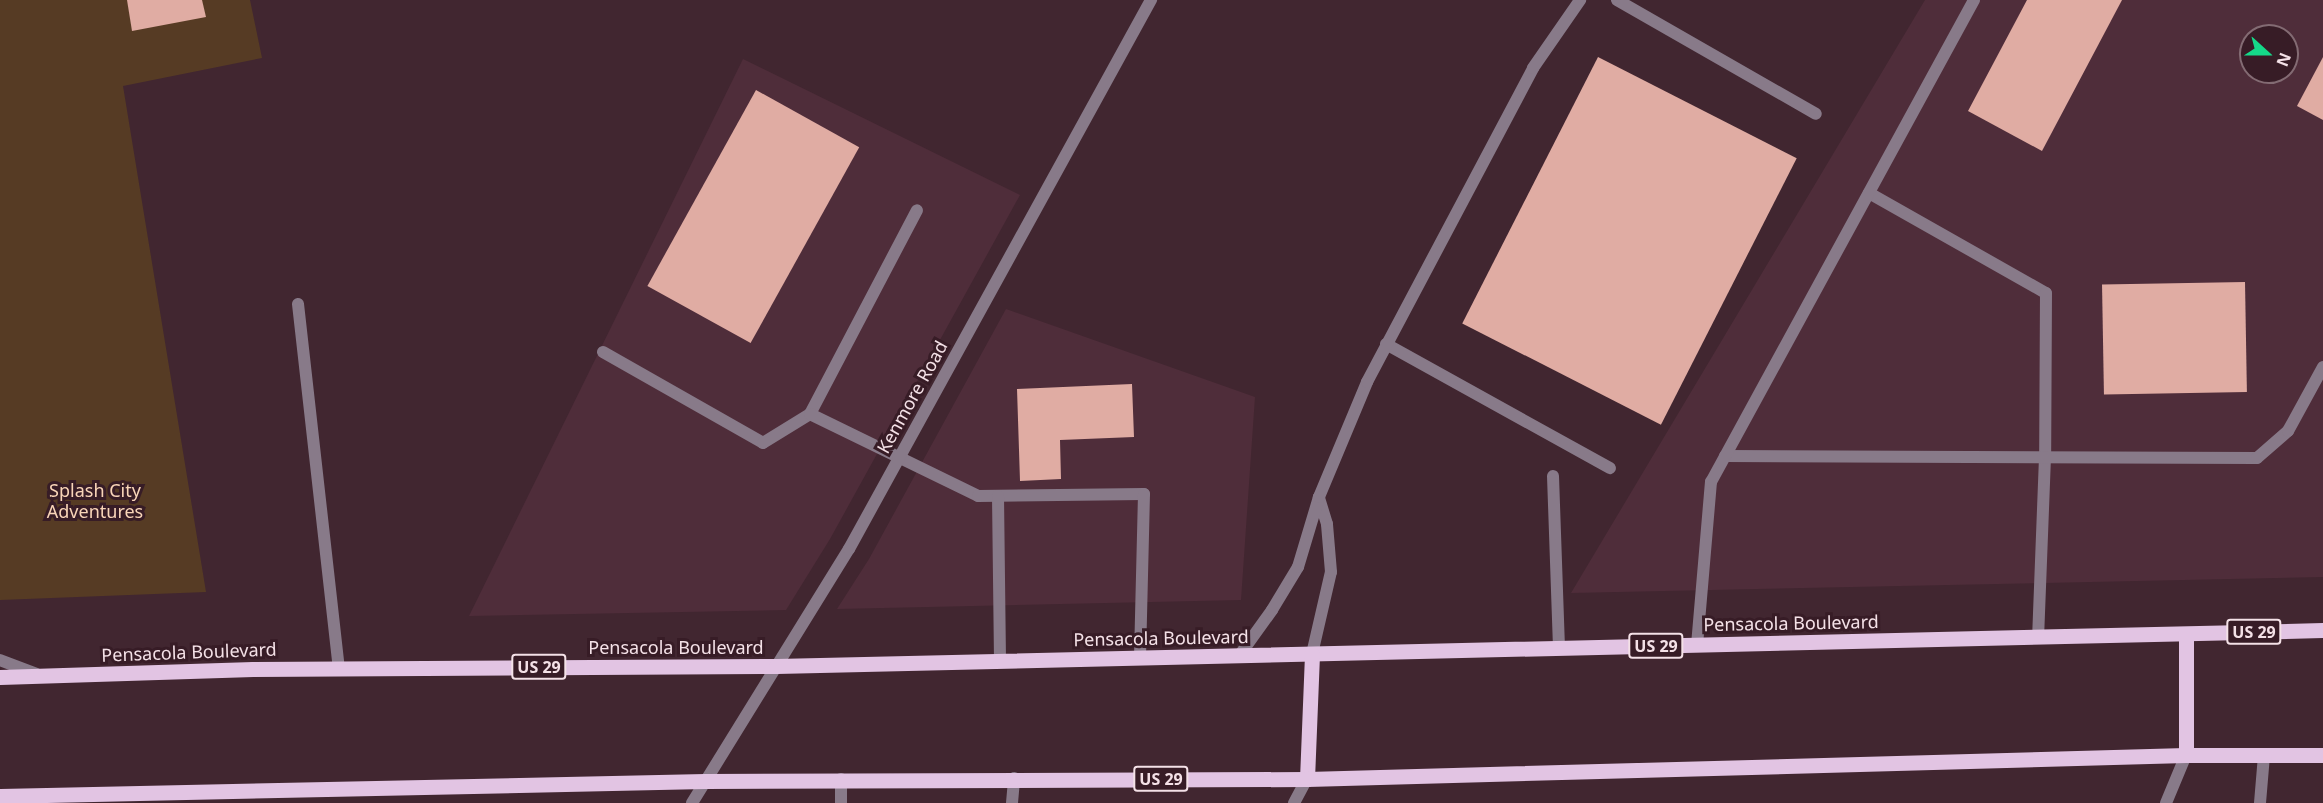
<!DOCTYPE html>
<style>
body{margin:0}
#map{position:relative;width:2323px;height:803px;overflow:hidden;background:#412630;font-family:"Noto Sans",sans-serif}
div>[style]{position:absolute}
.built>*{inset:0;background:#4f2d3a}
.green>*{inset:0;background:#563b24}
.building>*{inset:0;background:#e0aca3;transform-origin:0 0}
.service>*{height:12px;margin:-6px;padding:0 6px;transform-origin:6px;border-radius:6px;background:#887a89}
.minor>*{height:12px;margin:-6px;padding:0 6px;transform-origin:6px;border-radius:6px;background:#887a89}
.primary>*{height:15px;margin:-7.5px;padding:0 7.5px;transform-origin:7.5px;border-radius:7.5px;background:#e2c4e3}
span{translate:-50% -50%;white-space:nowrap;text-align:center;line-height:1.15;-webkit-text-stroke:6px #371c26;paint-order:stroke}
.shield-label span{padding:2px 4px;background:#371c26;border:2px solid;border-radius:4px;-webkit-text-stroke-width:0}
.shield-label{font-size:16px;color:#f4e1e7;font-weight:700}
.street-label{font-size:18px;color:#f4e1e7}
.park-label{font-size:18px;color:#f9d5b8}
.north{position:absolute;left:2239px;top:24px;width:60px;height:60px;box-sizing:border-box;background:#371c26;border:2px solid #836b73;border-radius:50%;rotate:111deg;font-size:16px;font-weight:700;line-height:24px;text-align:center;color:#f4e1e7}
.north::after{content:'';display:block;margin:auto;width:21px;height:27px;background:#15d989;clip-path:polygon(50% 0,100% 100%,50% 72%,0 100%)}
</style>
<div id="map">
<div class="built">
<div style="clip-path:polygon(evenodd,1925px 0,2323px 0,2323px 577px,1571px 593px,1925px 0,2251px 36px,2287px 36px,2287px 72px,2251px 72px,2251px 36px)"></div>
<div style="clip-path:polygon(743px 59px,1020px 195px,830px 539px,786px 610px,469px 616px)"></div>
<div style="clip-path:polygon(1006px 309px,1255px 397px,1241px 600px,837px 609px,869px 559px)"></div>
</div>
<div class="green">
<div style="clip-path:polygon(0 0,250px 0,262px 58px,123px 86px,206px 592px,0 600px)"></div>
</div>
<div class="building">
<div style="clip-path:polygon(127px 0,202px 0,206px 17px,132px 31px)"></div>
<div style="clip-path:polygon(2027px 0,2122px 0,2042px 151px,1968px 111px)"></div>
<div style="left:1598px;top:57px;width:223px;height:299px;rotate:27deg"></div>
<div style="clip-path:polygon(2323px 57px,2323px 120px,2297px 106px)"></div>
<div style="left:756px;top:90px;width:118px;height:224px;rotate:29deg"></div>
<div style="left:2245px;top:282px;width:110px;height:143px;rotate:89deg"></div>
<div style="clip-path:polygon(1132px 384px,1134px 437px,1060px 440px,1061px 479px,1020px 481px,1017px 389px)"></div>
</div>
<div class="service">
<div style="left:1617px;top:0;width:229px;rotate:29.8deg"></div>
<div style="left:1869px;top:193px;width:203px;rotate:29.5deg"></div>
<div style="left:2046px;top:293px;width:164px;rotate:90.3deg"></div>
<div style="left:2045px;top:457px;width:180px;rotate:92.2deg"></div>
<div style="left:298px;top:304px;width:366px;rotate:83.6deg"></div>
<div style="left:1386px;top:344px;width:256px;rotate:29deg"></div>
<div style="left:603px;top:352px;width:184px;rotate:29.6deg"></div>
<div style="left:763px;top:443px;width:55px;rotate:-31.7deg"></div>
<div style="left:810px;top:414px;width:230px;rotate:-62.3deg"></div>
<div style="left:810px;top:414px;width:187px;rotate:26deg"></div>
<div style="left:978px;top:496px;width:166px;rotate:-0.7deg"></div>
<div style="left:1144px;top:494px;width:164px;rotate:91.4deg"></div>
<div style="left:1725px;top:456px;width:532px;rotate:0.22deg"></div>
<div style="left:2257px;top:458px;width:41px;rotate:-41.1deg"></div>
<div style="left:2288px;top:431px;width:73px;rotate:-61.3deg"></div>
<div style="left:1553px;top:476px;width:173px;rotate:88deg"></div>
<div style="left:998px;top:496px;width:165px;rotate:89.3deg"></div>
<div style="left:1697px;top:645px;width:164px;rotate:-85.1deg"></div>
<div style="left:1711px;top:482px;width:549px;rotate:-61.38deg"></div>
<div style="left:1312px;top:654px;width:84px;rotate:-77deg"></div>
<div style="left:1331px;top:572px;width:48px;rotate:-94.8deg"></div>
<div style="left:1327px;top:524px;width:28px;rotate:-107deg"></div>
<div style="left:1239px;top:656px;width:57px;rotate:-54.3deg"></div>
<div style="left:1272px;top:610px;width:50px;rotate:-58.8deg"></div>
<div style="left:1298px;top:567px;width:73px;rotate:-73.3deg"></div>
<div style="left:1319px;top:497px;width:125px;rotate:-67.3deg"></div>
<div style="left:1367px;top:382px;width:355px;rotate:-62.1deg"></div>
<div style="left:1533px;top:68px;width:83px;rotate:-55.3deg"></div>
<div style="left:841px;top:779px;width:24px;rotate:90deg"></div>
<div style="left:1012px;top:803px;width:25px;rotate:-85deg"></div>
<div style="left:1294px;top:803px;width:27px;rotate:-62deg"></div>
<div style="left:2166px;top:803px;width:52px;rotate:-67.4deg"></div>
<div style="left:2260px;top:803px;width:48px;rotate:-85.2deg"></div>
</div>
<div class="minor">
<div style="left:0;top:660px;width:39px;rotate:21deg"></div>
<div style="left:692px;top:803px;width:299px;rotate:-58.3deg"></div>
<div style="left:849px;top:549px;width:627px;rotate:-61.19deg"></div>
</div>
<div class="primary">
<div style="left:2186px;top:634px;width:121px;rotate:90deg"></div>
<div style="left:0;top:677px;width:253px;rotate:-1.8deg"></div>
<div style="left:253px;top:669px;width:523px;rotate:-0.33deg"></div>
<div style="left:776px;top:666px;width:1547px;rotate:-1.33deg"></div>
<div style="left:1307px;top:779px;width:125px;rotate:-87.7deg"></div>
<div style="left:0;top:796px;width:705px;rotate:-1.22deg"></div>
<div style="left:705px;top:781px;width:602px;rotate:-0.19deg"></div>
<div style="left:1307px;top:779px;width:879px;rotate:-1.56deg"></div>
<div style="left:2186px;top:755px;width:137px"></div>
</div>
<div class="shield-label">
<span style="left:2254px;top:632px">US 29</span>
<span style="left:1656px;top:646px">US 29</span>
<span style="left:539px;top:667px">US 29</span>
<span style="left:1161px;top:779px">US 29</span>
</div>
<div class="street-label">
<span style="left:912px;top:397px;rotate:-61deg">Kenmore Road</span>
<span style="left:1791px;top:623px;rotate:-1deg">Pensacola Boulevard</span>
<span style="left:1161px;top:638px;rotate:-1deg">Pensacola Boulevard</span>
<span style="left:676px;top:647px">Pensacola Boulevard</span>
<span style="left:189px;top:652px;rotate:-2deg">Pensacola Boulevard</span>
</div>
<div class="park-label">
<span style="left:95px;top:501px">Splash City<br>Adventures</span>
</div>
<div class="north">N</div>
</div>
